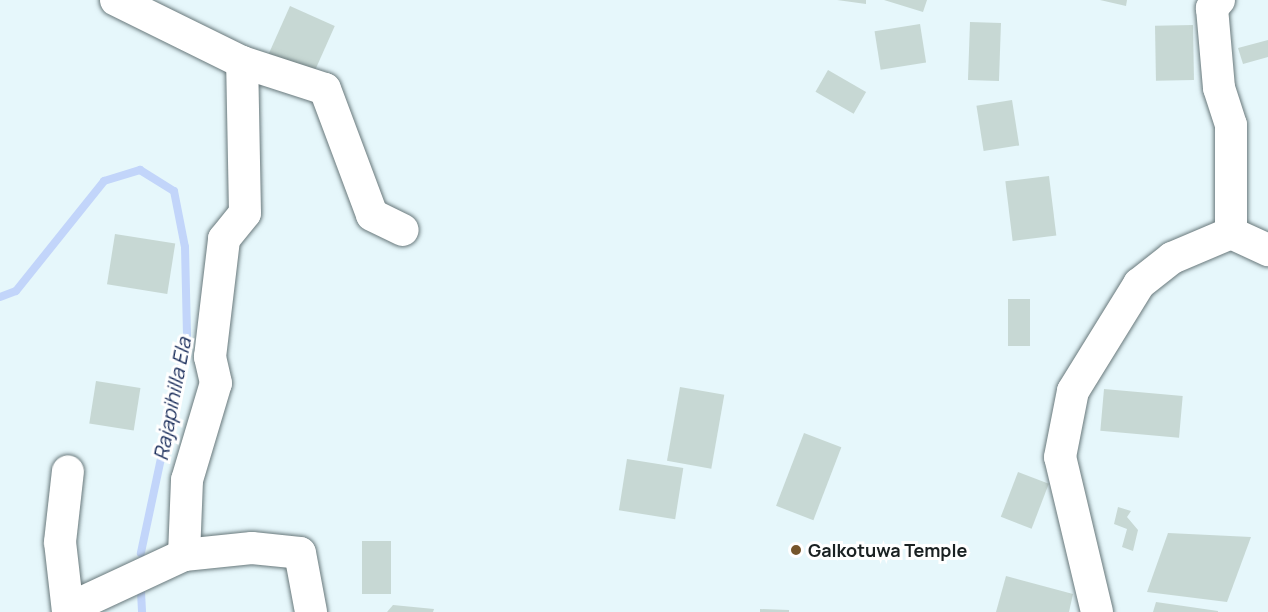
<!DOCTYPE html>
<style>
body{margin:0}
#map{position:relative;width:1268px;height:612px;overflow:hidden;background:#e6f7fb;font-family:Manrope,sans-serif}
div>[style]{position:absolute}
.stream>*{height:8px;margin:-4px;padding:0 4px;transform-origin:4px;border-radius:4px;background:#c2d5fa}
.building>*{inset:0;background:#c7d8d4;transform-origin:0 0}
.roads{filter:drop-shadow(0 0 2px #68787b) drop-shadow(0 0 2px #68787b)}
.minor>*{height:32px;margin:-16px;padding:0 16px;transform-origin:16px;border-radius:16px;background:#fff}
.dots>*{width:16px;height:16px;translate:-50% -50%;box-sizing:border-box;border:3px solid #fff;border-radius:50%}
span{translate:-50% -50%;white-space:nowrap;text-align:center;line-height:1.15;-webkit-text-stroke:6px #fff;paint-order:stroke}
.poi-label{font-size:18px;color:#1a2122;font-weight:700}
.left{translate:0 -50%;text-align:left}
.water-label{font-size:20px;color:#182b59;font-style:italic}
</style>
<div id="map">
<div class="stream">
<div style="left:0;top:297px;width:17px;rotate:-21deg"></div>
<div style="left:16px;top:291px;width:141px;rotate:-51.3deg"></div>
<div style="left:104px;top:181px;width:38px;rotate:-17deg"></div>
<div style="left:140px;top:170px;width:40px;rotate:32deg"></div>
<div style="left:174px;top:191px;width:57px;rotate:78.9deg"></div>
<div style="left:185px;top:247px;width:89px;rotate:88.7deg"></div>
<div style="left:187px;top:336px;width:222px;rotate:102deg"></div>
<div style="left:141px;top:592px;width:20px;rotate:87deg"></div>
</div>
<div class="building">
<div style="clip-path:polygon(837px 0,866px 0,866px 4px)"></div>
<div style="clip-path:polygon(884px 0,927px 0,923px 12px)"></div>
<div style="clip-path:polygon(1100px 0,1127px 0,1126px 6px)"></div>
<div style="left:290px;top:6px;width:49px;height:55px;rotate:24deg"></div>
<div style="left:970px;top:22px;width:31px;height:58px;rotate:2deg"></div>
<div style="left:920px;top:24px;width:39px;height:46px;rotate:81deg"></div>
<div style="left:1193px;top:25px;width:55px;height:38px;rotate:89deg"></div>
<div style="clip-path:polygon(1268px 40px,1268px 57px,1243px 64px,1238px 48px)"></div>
<div style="left:828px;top:70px;width:44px;height:25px;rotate:30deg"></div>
<div style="left:1012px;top:100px;width:46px;height:36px;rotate:81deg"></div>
<div style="left:1049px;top:176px;width:60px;height:44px;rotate:83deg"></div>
<div style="left:115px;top:234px;width:61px;height:51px;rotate:9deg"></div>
<div style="left:1008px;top:299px;width:22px;height:47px"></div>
<div style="left:96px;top:381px;width:45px;height:43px;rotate:9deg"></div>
<div style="left:680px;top:387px;width:45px;height:75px;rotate:10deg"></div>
<div style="left:1104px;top:389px;width:79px;height:42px;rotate:5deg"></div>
<div style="left:804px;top:433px;width:40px;height:78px;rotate:21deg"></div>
<div style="left:627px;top:459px;width:57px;height:52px;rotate:9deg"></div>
<div style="left:1018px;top:472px;width:33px;height:48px;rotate:21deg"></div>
<div style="clip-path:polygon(1118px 507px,1131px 511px,1127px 517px,1138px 530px,1133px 551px,1122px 547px,1127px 529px,1114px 524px)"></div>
<div style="clip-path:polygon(1168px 533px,1251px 537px,1227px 602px,1147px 592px)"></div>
<div style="left:362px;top:541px;width:29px;height:53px"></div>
<div style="clip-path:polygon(1006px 576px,1073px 594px,1069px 612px,996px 612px)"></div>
<div style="clip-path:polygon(1156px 602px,1218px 611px,1218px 612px,1153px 612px)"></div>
<div style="clip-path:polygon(393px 605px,434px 609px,433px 612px,387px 612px)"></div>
<div style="clip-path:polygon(760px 609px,789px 610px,789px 612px,760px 612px)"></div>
</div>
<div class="roads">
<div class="minor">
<div style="left:116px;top:0;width:140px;rotate:26.2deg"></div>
<div style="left:242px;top:62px;width:87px;rotate:18deg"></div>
<div style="left:325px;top:89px;width:134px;rotate:69.5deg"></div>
<div style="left:372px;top:215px;width:34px;rotate:26deg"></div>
<div style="left:1219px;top:0;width:11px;rotate:131deg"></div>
<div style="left:1212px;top:8px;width:80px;rotate:85deg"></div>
<div style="left:1219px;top:88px;width:39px;rotate:72deg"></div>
<div style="left:1231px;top:125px;width:108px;rotate:90deg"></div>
<div style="left:1231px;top:233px;width:41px;rotate:24.7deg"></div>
<div style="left:184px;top:555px;width:75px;rotate:-87.7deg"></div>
<div style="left:187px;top:480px;width:101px;rotate:-73.4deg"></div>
<div style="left:216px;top:383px;width:27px;rotate:-103deg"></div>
<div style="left:210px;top:357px;width:119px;rotate:-83.2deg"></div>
<div style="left:224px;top:239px;width:33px;rotate:-51deg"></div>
<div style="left:245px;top:213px;width:151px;rotate:-91.1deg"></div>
<div style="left:68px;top:609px;width:128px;rotate:-25deg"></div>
<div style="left:184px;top:555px;width:68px;rotate:-5.9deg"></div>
<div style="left:252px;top:548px;width:48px;rotate:5.9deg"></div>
<div style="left:300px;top:553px;width:60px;rotate:79.4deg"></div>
<div style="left:68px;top:612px;width:70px;rotate:-96.5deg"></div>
<div style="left:60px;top:542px;width:71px;rotate:-83.6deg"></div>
<div style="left:1097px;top:612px;width:159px;rotate:-103.4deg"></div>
<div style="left:1060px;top:457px;width:67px;rotate:-78.9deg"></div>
<div style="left:1073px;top:391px;width:126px;rotate:-58.3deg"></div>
<div style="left:1139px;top:284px;width:42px;rotate:-38.2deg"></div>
<div style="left:1172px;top:258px;width:64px;rotate:-23deg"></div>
</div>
</div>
<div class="dots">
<div style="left:796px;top:550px;background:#75552b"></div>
</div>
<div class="poi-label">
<span class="left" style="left:808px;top:550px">Galkotuwa Temple</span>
</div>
<div class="water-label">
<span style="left:172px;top:399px;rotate:-79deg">Rajapihilla Ela</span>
</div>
</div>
